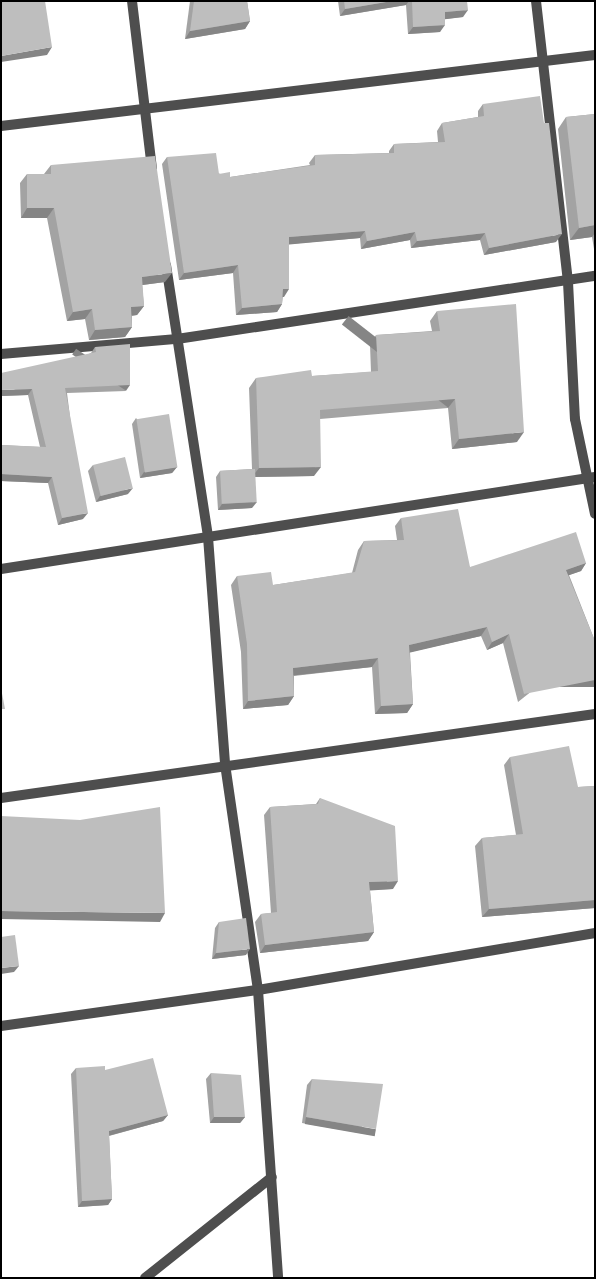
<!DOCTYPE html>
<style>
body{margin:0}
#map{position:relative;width:596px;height:1279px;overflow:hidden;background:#fff;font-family:"Nunito Sans",sans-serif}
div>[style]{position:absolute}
.street>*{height:10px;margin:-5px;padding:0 5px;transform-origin:5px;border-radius:5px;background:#4e4e4e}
.wall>*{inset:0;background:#a3a3a3}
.shaded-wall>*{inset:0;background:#858585;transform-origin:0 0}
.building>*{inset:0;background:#bebebe;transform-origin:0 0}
span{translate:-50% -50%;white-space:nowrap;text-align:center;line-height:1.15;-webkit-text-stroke:5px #fff;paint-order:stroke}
.frame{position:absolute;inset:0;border:2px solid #000;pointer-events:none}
</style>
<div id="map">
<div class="street">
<div style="left:132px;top:1px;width:169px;rotate:83.2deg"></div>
<div style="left:536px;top:1px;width:283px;rotate:83.5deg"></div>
<div style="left:568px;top:282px;width:137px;rotate:87.1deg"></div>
<div style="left:575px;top:419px;width:97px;rotate:78.1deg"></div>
<div style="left:1px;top:126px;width:598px;rotate:-6.82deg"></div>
<div style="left:166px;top:265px;width:275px;rotate:81.2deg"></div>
<div style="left:208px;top:537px;width:228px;rotate:85.7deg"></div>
<div style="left:225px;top:764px;width:228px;rotate:81.7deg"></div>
<div style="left:258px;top:990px;width:289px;rotate:86deg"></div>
<div style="left:1px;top:354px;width:177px;rotate:-4.9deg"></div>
<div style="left:177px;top:339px;width:423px;rotate:-8.6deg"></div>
<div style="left:1px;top:569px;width:601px;rotate:-8.8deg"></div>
<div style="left:1px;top:798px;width:600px;rotate:-8.05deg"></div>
<div style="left:1px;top:1026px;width:260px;rotate:-8deg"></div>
<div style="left:258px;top:990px;width:342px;rotate:-9.6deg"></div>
<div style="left:145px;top:1278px;width:162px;rotate:-38.5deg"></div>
</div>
<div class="wall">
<div style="clip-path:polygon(190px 1px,247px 1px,250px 21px,245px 29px,185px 39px)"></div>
<div style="clip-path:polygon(338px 1px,467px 1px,463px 17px,445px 19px,440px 32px,408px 34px,406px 5px,340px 16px)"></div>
<div style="clip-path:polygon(483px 104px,556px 242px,484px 255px,480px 240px,411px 248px,410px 240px,361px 249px,360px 238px,289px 244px,282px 304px,277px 312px,236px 315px,233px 273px,179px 280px,162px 164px,167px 157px,230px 177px,310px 165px,309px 163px,315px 155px,389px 153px,389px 151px,394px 144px,438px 142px,437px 131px,442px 123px,478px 117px,478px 111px)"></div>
<div style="clip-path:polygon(595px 114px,595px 249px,594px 249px,592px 237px,570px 240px,558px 129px,566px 117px)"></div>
<div style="clip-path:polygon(51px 165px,165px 282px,142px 285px,144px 306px,137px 315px,132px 316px,132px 327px,125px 337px,89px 340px,85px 319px,67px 321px,47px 218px,21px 218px,20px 183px,27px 174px,44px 174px)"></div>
<div style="clip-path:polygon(437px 311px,517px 442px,452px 449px,448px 408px,320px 419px,314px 476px,255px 477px,252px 508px,218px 510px,216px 477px,220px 471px,252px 469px,249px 388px,256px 378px,312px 376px,371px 372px,370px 345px,376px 335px,432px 331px,430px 321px)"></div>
<div style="clip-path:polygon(95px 347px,126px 391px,67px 393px,83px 519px,58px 525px,48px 483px,1px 481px,1px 445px,40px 447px,28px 395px,1px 396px,91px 353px)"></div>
<div style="clip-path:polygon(136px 418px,177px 467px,172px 473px,140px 478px,132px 424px)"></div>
<div style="clip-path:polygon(93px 465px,128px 494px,96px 502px,88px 471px)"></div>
<div style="clip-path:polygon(401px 518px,470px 567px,586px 563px,581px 571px,569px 575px,595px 641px,518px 702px,503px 643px,487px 650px,481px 636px,410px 652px,413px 704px,407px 713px,375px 714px,372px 667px,294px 676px,294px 696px,288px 705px,243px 709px,241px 652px,231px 585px,237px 576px,273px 585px,352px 573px,358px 550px,364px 541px,397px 540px,395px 526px)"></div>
<div style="clip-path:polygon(510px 757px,578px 787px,595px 786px,595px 908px,482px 917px,475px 846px,482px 838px,516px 835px,504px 765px)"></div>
<div style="clip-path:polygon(320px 798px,393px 889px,370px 890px,374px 932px,368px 941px,260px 953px,255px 922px,261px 914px,271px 913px,264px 815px,270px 807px,316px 804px)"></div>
<div style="clip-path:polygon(219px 922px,246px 955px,212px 959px,215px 928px)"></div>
<div style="clip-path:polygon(76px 1068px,105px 1070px,168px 1115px,163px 1121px,109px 1136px,112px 1199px,108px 1205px,78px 1207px,71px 1074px)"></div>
<div style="clip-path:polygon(211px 1073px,245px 1117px,240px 1123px,210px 1123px,206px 1079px)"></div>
<div style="clip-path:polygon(312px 1079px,371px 1135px,302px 1123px,307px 1085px)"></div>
</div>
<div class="shaded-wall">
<div style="clip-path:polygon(392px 1px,409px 1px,406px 5px,340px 16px,345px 9px)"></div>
<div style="clip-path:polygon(468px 10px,463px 17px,439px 20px,445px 12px)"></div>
<div style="clip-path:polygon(250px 21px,245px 29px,185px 39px,190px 31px)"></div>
<div style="clip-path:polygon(445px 25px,440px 32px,408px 34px,413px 27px)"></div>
<div style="clip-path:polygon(52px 47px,47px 55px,1px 62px,1px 56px)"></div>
<div style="clip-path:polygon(27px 208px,54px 208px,47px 218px,21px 218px)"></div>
<div style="clip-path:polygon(595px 225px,595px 233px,592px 237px,570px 240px,579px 228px)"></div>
<div style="clip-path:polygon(365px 231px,360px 238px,284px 245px,289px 237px)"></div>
<div style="clip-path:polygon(415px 232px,410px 240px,361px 249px,367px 241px)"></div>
<div style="clip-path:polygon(485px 233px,480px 240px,411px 248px,417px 241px)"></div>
<div style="clip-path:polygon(562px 234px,556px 242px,484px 255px,489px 248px)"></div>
<div style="clip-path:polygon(238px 265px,233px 273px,179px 280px,184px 273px)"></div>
<div style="clip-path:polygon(172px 273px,165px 282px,135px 286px,142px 277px)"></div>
<div style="clip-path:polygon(283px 289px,289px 289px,284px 297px,278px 297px)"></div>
<div style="clip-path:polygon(282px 304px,277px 312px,236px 315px,242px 308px)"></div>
<div style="clip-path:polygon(144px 306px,137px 315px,125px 316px,131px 307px)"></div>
<div style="clip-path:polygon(92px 309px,85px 319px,67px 321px,73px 312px)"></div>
<div style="clip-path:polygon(132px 327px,125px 337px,89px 340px,95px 330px)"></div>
<div style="left:130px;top:385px;width:7px;height:65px;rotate:124deg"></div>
<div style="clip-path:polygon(32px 389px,28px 395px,1px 396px,1px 390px)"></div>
<div style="left:455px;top:399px;width:11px;height:135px;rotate:128deg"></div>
<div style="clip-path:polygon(524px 432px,517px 442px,452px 449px,459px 439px)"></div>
<div style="clip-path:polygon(177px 467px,172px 473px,140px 478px,144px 472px)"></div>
<div style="clip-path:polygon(321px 467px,314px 476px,252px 477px,259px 468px)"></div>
<div style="clip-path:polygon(1px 474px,52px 477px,48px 483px,1px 481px)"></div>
<div style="clip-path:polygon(133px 488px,128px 494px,96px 502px,100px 496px)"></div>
<div style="clip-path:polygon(257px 502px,252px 508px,218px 510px,222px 504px)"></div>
<div style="clip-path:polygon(88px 513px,83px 519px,58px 525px,62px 518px)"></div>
<div style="clip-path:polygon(586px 563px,581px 571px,561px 578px,566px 570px)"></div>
<div style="clip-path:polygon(487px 627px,481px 636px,404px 654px,409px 645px)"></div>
<div style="clip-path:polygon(509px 634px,503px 643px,487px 650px,492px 642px)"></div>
<div style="clip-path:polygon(378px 658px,372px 667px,288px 676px,293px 668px)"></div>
<div style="left:595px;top:680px;width:7px;height:72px;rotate:90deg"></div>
<div style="clip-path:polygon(294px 696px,288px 705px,243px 709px,248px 701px)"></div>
<div style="clip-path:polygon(413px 704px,407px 713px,375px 714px,381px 706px)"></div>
<div style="clip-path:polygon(398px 881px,393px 889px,363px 891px,369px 882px)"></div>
<div style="clip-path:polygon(595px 900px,595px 908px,482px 917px,489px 909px)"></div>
<div style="clip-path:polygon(1px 911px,165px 913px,160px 922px,1px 919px)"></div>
<div style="clip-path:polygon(374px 932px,368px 941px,260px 953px,265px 945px)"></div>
<div style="clip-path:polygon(250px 949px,246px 955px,212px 959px,216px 953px)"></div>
<div style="clip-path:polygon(19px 966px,14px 972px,1px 974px,1px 968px)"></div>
<div style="clip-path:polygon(168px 1115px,163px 1121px,104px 1137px,109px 1131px)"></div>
<div style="clip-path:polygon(214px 1117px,245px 1117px,240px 1123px,210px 1123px)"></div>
<div style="left:306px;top:1117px;width:71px;height:7px;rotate:10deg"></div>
<div style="clip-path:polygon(112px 1199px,108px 1205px,78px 1207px,82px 1201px)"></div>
</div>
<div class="building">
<div style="clip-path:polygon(1px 1px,45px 1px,52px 47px,1px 56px)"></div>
<div style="clip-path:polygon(194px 1px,247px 1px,250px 21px,190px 31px)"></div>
<div style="clip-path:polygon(344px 1px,392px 1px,345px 9px)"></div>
<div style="clip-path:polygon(412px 1px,467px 1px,468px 10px,445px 12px,445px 25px,413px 27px)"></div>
<div style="clip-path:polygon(540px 96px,544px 123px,549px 123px,562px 234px,489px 248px,485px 233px,417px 241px,415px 232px,367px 241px,365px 231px,289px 237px,289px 289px,283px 289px,282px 304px,242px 308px,238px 265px,184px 273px,167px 157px,216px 153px,219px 174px,230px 172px,230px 177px,315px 165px,315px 155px,394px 153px,394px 144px,445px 142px,442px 123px,484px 116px,483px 104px)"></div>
<div style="clip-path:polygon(595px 114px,595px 225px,579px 228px,566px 117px)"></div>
<div style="clip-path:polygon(155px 156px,172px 273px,142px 277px,144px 306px,131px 307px,132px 327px,95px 330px,92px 309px,73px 312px,54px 208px,27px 208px,27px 174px,51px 174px,51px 165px)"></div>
<div style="clip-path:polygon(516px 304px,524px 432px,459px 439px,455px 399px,320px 410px,321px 467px,259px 468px,256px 378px,311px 370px,312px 376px,378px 371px,376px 335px,440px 331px,437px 311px)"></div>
<div style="clip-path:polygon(130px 344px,130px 385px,65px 388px,88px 513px,62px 518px,52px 477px,1px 474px,1px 445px,46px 447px,32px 389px,1px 390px,1px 373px,96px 352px,95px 347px)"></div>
<div style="left:169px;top:414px;width:54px;height:33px;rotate:81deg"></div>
<div style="left:125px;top:457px;width:32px;height:33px;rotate:76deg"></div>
<div style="left:255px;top:469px;width:33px;height:35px;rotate:87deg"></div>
<div style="clip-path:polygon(458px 509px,470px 567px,576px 532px,586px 563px,566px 570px,595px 641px,595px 680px,524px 694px,509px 634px,492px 642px,487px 627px,409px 645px,413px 704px,381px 706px,378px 658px,293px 668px,294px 696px,248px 701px,247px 644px,237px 576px,271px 572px,273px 585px,355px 572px,364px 541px,404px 540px,401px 518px)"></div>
<div style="clip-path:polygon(1px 688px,5px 709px,1px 709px)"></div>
<div style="clip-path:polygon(569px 746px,578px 787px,595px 786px,595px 900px,489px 909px,482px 838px,523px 834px,510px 757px)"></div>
<div style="clip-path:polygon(320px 798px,395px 826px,398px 881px,369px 882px,374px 932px,265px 945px,261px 914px,277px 912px,270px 807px,318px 804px)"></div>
<div style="clip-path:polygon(160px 807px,165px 913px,1px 911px,1px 816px,80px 820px)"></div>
<div style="clip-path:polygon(246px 918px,250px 949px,216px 953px,219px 922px)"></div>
<div style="clip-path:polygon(15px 935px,19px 966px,1px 968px,1px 937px)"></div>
<div style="clip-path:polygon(153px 1058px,168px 1115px,109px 1131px,112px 1199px,82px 1201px,76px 1068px,105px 1066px,105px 1070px)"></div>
<div style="clip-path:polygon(211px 1073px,241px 1075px,245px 1117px,214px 1117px)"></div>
<div style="clip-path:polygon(312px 1079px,383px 1084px,376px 1129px,306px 1117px)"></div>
</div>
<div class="frame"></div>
</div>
